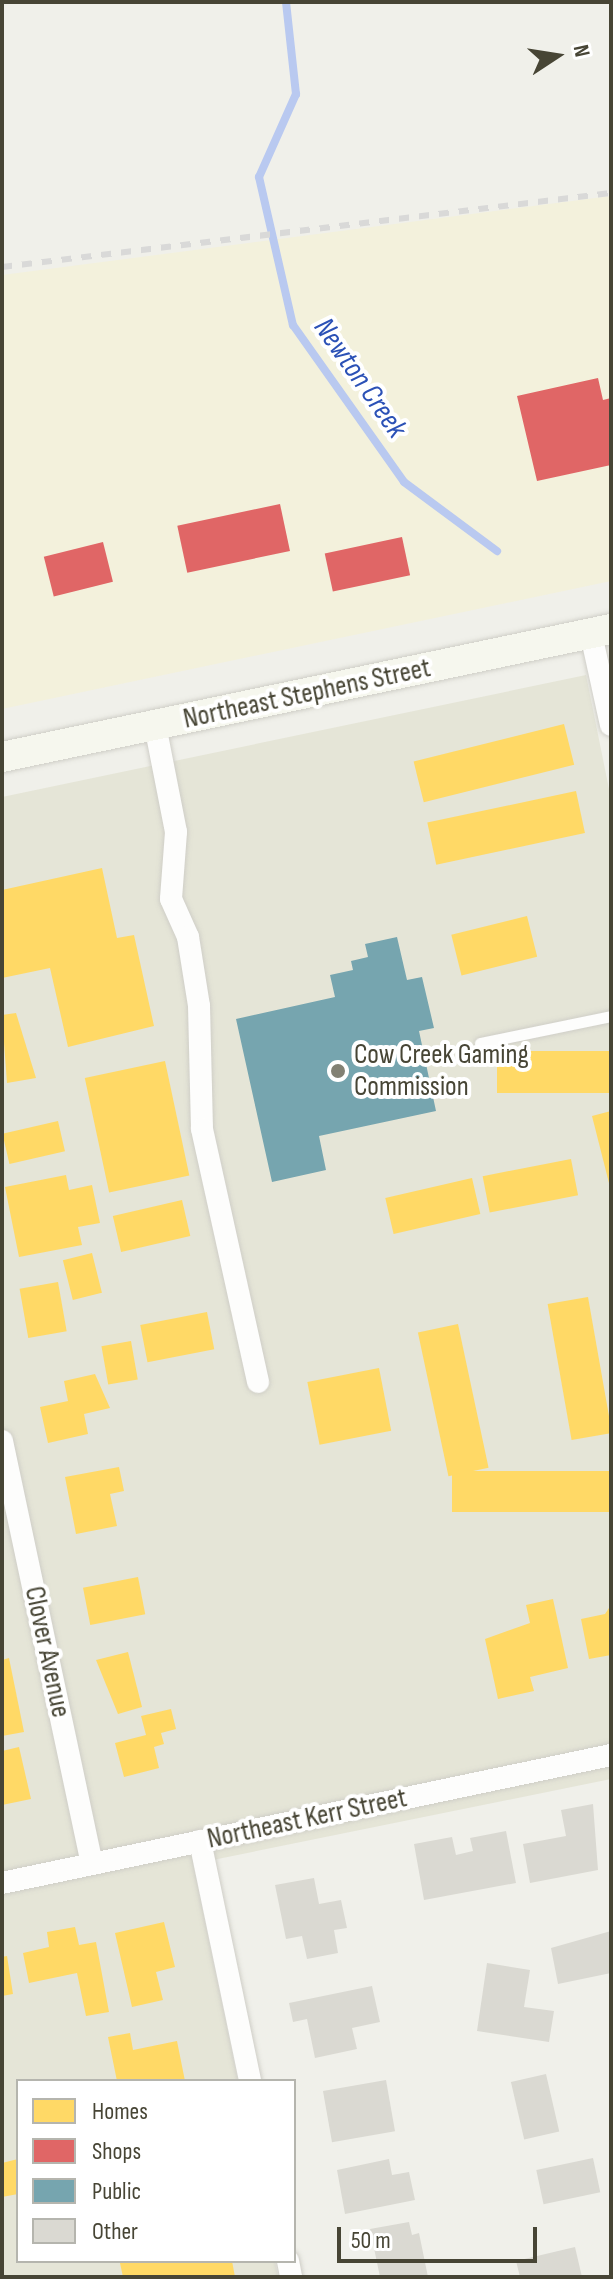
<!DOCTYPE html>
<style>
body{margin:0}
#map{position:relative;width:613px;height:2279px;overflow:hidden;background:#f0f0ea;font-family:"Sofia Sans Condensed",sans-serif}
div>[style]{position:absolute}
.residential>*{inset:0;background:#e5e5d7}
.commercial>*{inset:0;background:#f3f1dc}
.homes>*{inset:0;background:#ffd966;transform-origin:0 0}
.shops>*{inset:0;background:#e06666;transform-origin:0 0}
.public>*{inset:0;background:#76a5af}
.stream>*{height:8px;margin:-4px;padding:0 4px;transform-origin:4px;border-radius:4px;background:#b9c9f0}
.building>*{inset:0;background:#dad9d2;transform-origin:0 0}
.roads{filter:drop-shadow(0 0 2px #cfcec7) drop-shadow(0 0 2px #cfcec7)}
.service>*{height:11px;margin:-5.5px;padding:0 5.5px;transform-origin:5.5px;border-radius:5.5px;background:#fdfdfc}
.minor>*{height:22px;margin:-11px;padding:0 11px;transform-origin:11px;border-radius:11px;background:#fdfdfc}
.secondary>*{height:30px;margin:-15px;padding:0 15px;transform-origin:15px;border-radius:15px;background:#f6f7ee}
.rail>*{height:6px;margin-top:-3px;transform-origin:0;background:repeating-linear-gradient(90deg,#d9d9d8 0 10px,transparent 0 20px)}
.dots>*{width:22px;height:22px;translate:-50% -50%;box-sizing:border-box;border:4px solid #fff;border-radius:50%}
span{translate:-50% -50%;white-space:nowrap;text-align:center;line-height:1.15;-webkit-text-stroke:8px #fff;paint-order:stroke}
.street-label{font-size:28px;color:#474535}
.poi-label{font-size:28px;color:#474535}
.left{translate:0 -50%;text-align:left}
.water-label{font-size:30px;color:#2b51b6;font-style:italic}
.frame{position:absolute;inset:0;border:4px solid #474535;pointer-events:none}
.legend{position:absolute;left:16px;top:2079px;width:280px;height:184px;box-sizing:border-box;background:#fff;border:2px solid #b5b5ae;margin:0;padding:10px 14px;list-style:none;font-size:24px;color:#474535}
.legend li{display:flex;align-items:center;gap:16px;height:40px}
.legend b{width:40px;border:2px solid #b5b5ae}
.north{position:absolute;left:517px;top:16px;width:80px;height:80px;-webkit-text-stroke:6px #fff;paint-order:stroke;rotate:78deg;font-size:22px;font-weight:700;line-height:32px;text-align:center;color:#474535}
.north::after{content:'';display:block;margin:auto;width:28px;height:36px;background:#474535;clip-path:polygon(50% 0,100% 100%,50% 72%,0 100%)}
.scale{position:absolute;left:337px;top:2227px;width:200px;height:36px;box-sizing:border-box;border:4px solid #474535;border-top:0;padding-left:10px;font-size:24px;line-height:28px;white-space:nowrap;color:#474535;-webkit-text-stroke:6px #fff;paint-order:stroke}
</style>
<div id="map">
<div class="residential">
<div style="clip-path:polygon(586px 675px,611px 799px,611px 1779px,193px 1864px,238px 2081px,18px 2081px,18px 2261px,275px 2261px,278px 2277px,2px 2277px,2px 797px)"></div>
</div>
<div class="commercial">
<div style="clip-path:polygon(611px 196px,611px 581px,2px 709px,2px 275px)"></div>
</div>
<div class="homes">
<div style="left:564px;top:724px;width:42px;height:155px;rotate:76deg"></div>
<div style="left:576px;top:791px;width:43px;height:152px;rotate:78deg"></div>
<div style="clip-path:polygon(102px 868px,117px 938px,134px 935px,154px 1026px,68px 1047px,50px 968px,2px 978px,2px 890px)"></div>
<div style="left:527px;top:916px;width:42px;height:78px;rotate:76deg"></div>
<div style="clip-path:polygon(16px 1013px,36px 1078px,7px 1083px,2px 1015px)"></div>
<div style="left:611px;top:1051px;width:42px;height:114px;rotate:90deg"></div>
<div style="left:165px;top:1061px;width:117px;height:82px;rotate:78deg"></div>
<div style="clip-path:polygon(611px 1111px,611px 1187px,610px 1187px,592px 1116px)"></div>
<div style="left:58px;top:1121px;width:31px;height:57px;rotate:77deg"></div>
<div style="left:571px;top:1159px;width:37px;height:90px;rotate:79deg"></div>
<div style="clip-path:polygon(66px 1175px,69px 1190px,92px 1185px,100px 1223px,78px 1227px,82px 1245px,19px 1257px,5px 1187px)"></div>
<div style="left:472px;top:1178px;width:37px;height:89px;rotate:77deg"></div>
<div style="left:182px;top:1200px;width:37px;height:71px;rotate:77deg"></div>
<div style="left:92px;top:1253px;width:41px;height:30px;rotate:76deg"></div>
<div style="left:58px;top:1282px;width:50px;height:39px;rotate:80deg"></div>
<div style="left:588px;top:1297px;width:138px;height:41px;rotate:80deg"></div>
<div style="left:207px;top:1312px;width:38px;height:68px;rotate:79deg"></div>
<div style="left:458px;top:1324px;width:147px;height:41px;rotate:78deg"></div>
<div style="left:131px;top:1341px;width:39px;height:30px;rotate:80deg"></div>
<div style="left:379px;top:1368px;width:64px;height:73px;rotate:79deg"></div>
<div style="clip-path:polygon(95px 1374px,110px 1408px,84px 1414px,88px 1434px,48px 1443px,40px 1407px,68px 1401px,64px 1381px)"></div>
<div style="clip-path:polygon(119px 1467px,124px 1491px,110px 1494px,117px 1526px,76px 1534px,65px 1477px)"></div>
<div style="left:611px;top:1471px;width:41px;height:159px;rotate:90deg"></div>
<div style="left:138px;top:1577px;width:38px;height:56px;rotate:79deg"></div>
<div style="clip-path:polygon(553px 1599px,568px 1668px,530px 1677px,534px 1691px,498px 1699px,485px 1639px,530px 1623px,526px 1605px)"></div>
<div style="clip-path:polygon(611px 1605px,611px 1655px,589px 1659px,581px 1619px,605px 1614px)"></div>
<div style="clip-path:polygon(128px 1652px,142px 1707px,118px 1714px,96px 1660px)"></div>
<div style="clip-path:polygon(9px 1658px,24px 1732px,2px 1736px,2px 1660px)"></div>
<div style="clip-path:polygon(171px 1709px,176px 1729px,161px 1733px,164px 1744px,154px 1747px,159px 1768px,124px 1777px,115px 1743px,146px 1735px,141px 1716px)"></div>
<div style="clip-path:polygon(19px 1747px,31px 1799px,2px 1805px,2px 1751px)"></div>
<div style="clip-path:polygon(164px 1922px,175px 1967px,156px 1972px,163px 2000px,132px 2007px,115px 1933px)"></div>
<div style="clip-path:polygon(75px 1927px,79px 1945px,96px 1942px,109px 2012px,86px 2016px,77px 1973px,29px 1983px,23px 1953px,49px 1947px,47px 1932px)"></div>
<div style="clip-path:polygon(7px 1956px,13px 1994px,2px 1996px,2px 1957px)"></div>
<div style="clip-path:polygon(130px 2033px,133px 2050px,177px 2041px,185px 2081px,117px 2081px,108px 2037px)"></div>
<div style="clip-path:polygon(18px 2159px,18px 2194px,2px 2197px,2px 2163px)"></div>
<div style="clip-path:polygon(130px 2261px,232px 2261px,235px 2277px,123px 2277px,120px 2263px)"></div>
</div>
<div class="shops">
<div style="clip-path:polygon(598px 378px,603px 400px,611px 398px,611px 465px,537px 481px,517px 396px)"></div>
<div style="left:280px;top:504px;width:48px;height:105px;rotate:78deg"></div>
<div style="left:402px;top:537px;width:39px;height:79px;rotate:78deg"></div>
<div style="left:103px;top:542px;width:41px;height:61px;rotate:76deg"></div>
</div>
<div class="public">
<div style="clip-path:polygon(397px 937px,407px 980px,422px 977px,434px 1028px,419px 1031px,436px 1111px,319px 1136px,326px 1170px,272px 1182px,236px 1019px,335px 997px,330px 975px,353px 970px,351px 961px,368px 957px,365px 944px)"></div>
</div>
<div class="stream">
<div style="left:286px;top:2px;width:93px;rotate:83.8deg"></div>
<div style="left:296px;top:94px;width:91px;rotate:114deg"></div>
<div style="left:259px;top:177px;width:152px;rotate:77.1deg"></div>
<div style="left:293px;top:325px;width:192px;rotate:54.7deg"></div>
<div style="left:404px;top:482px;width:116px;rotate:36.6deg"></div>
</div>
<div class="building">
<div style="clip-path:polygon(593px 1804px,598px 1870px,530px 1883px,523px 1844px,566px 1836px,561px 1810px)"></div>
<div style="clip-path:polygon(506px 1831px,516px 1883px,424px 1900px,414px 1844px,452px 1837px,456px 1855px,473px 1851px,470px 1838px)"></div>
<div style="clip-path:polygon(314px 1878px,319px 1904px,341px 1900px,347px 1928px,334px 1930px,338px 1953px,307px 1959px,302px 1936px,286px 1939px,275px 1885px)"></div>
<div style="clip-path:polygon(611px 1931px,611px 1973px,558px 1984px,551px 1948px)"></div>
<div style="clip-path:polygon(487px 1963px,530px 1970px,524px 2007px,554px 2011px,549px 2042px,477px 2031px)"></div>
<div style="clip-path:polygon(372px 1986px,380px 2022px,352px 2028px,357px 2049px,315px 2058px,307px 2019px,293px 2022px,289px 2003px)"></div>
<div style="left:546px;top:2074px;width:59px;height:36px;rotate:77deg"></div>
<div style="left:386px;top:2080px;width:52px;height:64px;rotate:80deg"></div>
<div style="left:593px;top:2158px;width:35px;height:58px;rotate:78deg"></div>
<div style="clip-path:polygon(389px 2159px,392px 2175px,409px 2172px,415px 2200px,345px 2214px,337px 2170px)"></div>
<div style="clip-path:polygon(409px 2222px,412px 2235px,419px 2233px,428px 2277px,380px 2277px,370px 2229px)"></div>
<div style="clip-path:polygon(575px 2247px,582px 2277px,520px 2277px,516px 2261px)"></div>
</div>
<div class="roads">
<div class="service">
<div style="left:480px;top:1043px;width:134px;rotate:-11.6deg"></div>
</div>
<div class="minor">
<div style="left:591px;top:634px;width:93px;rotate:77.6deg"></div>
<div style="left:155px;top:725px;width:109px;rotate:78.9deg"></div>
<div style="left:176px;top:832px;width:67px;rotate:94.3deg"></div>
<div style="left:171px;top:899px;width:42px;rotate:65.9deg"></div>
<div style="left:188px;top:937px;width:70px;rotate:80.9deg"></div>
<div style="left:199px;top:1006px;width:123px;rotate:88.6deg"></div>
<div style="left:202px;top:1129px;width:259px;rotate:77.5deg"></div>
<div style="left:2px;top:1441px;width:432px;rotate:78deg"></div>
<div style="left:200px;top:1841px;width:245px;rotate:78.2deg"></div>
<div style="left:2px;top:1883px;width:622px;rotate:-11.87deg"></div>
<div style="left:288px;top:2261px;width:16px;rotate:79deg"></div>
</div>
<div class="secondary">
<div style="left:2px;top:757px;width:622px;rotate:-11.87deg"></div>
</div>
</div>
<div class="rail">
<div style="left:2px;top:267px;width:613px;rotate:-6.93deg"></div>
</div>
<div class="dots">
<div style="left:338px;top:1071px;background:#828174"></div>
</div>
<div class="street-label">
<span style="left:307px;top:694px;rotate:-12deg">Northeast Stephens Street</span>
<span style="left:47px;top:1652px;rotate:78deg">Clover Avenue</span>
<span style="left:307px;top:1819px;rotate:-12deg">Northeast Kerr Street</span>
</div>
<div class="poi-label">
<span class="left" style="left:354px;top:1071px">Cow Creek Gaming<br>Commission</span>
</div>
<div class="water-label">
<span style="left:360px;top:378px;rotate:55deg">Newton Creek</span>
</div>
<div class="frame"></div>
<ul class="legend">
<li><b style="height:22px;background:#ffd966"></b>Homes</li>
<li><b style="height:22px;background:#e06666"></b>Shops</li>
<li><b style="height:22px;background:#76a5af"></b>Public</li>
<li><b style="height:22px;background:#dad9d2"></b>Other</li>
</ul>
<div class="north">N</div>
<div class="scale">50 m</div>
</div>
